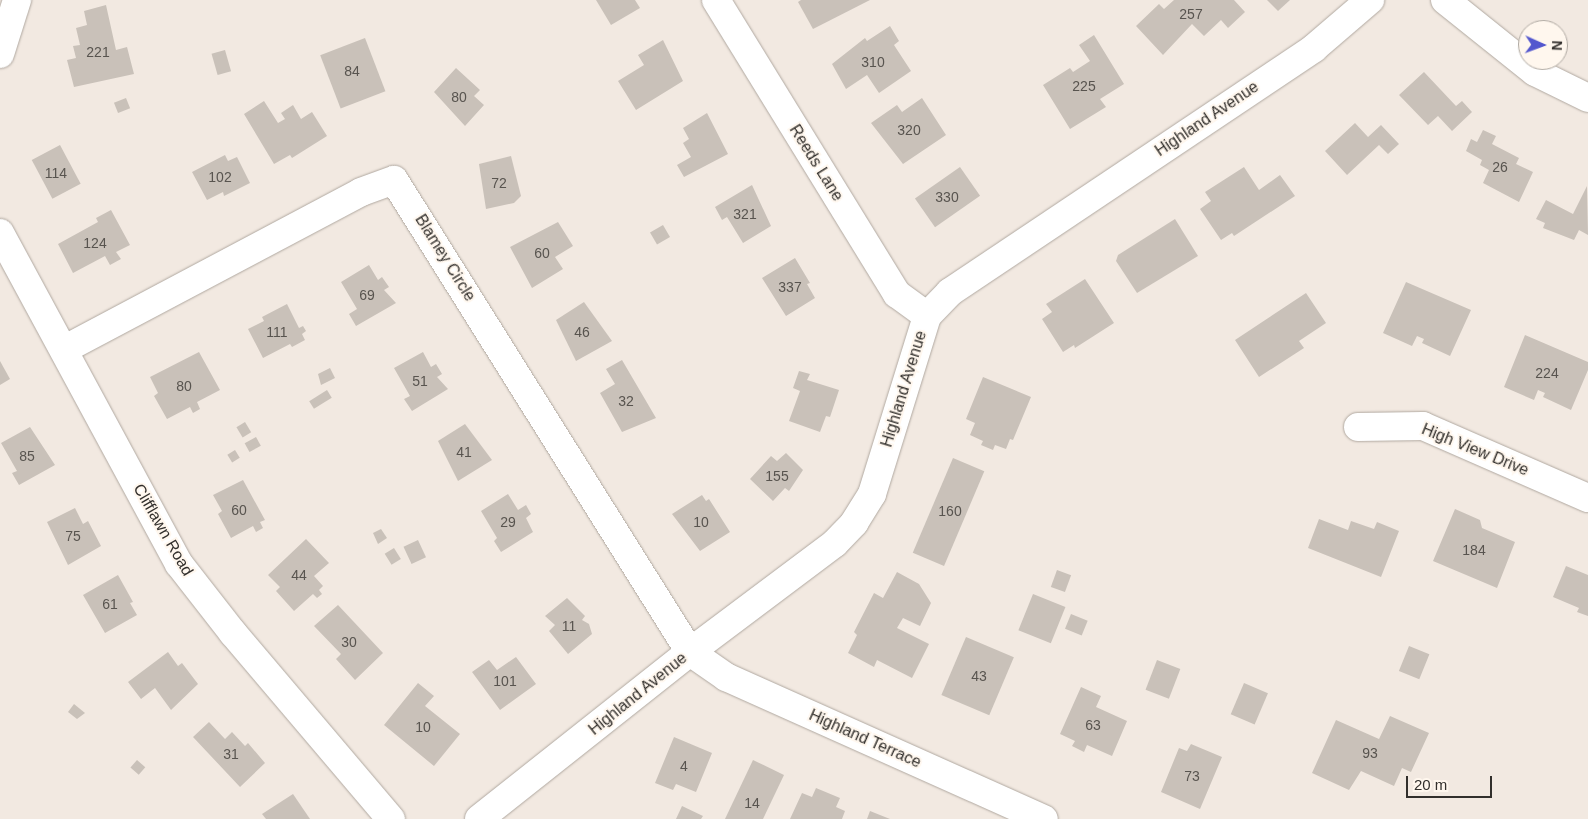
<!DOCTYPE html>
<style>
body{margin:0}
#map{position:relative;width:1588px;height:819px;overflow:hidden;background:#f2e9e1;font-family:Arial,sans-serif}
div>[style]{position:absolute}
.building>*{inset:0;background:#c9c1b9;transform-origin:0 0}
.roads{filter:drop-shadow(0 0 1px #b0a8a0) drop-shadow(0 0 1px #b0a8a0)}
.minor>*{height:28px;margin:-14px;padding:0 14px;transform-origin:14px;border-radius:14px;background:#fff}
span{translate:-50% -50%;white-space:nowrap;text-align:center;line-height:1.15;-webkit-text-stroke:4px #fff7ee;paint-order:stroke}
.number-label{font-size:14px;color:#58544f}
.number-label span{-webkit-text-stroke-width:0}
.street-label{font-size:16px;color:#322f2c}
.north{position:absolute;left:1518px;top:20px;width:50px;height:50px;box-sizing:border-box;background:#fff7ee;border:1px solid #ada7a0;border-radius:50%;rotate:92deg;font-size:14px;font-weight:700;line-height:20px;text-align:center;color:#322f2c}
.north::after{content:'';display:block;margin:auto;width:18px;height:22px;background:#5357ce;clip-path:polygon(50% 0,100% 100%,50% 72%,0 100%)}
.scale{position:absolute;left:1406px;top:776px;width:86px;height:22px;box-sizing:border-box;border:2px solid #322f2c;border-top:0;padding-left:6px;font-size:15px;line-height:18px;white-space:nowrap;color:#322f2c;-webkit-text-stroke:4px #fff7ee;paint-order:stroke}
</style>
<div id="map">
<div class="building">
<div style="clip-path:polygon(596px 0,635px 0,640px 8px,611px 25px)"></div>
<div style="clip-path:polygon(801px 0,870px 0,813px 29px,798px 2px)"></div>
<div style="clip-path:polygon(1174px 0,1234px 0,1245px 12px,1228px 28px,1221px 20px,1204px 36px,1192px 24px,1163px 55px,1136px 26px,1159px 4px,1164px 9px)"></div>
<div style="clip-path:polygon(1267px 0,1290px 0,1278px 11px)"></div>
<div style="clip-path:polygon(106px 5px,116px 50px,127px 47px,134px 74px,74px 87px,67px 60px,76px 58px,73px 46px,80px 45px,76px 28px,87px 25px,84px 11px)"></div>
<div style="clip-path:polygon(890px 26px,899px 41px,894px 45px,911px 71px,879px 93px,867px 75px,846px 89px,832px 64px,865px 38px,867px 41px)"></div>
<div style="clip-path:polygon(1094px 35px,1124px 84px,1100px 99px,1106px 107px,1070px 129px,1043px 85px,1070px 68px,1073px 72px,1090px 61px,1079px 45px)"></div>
<div style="left:365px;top:38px;width:57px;height:48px;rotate:69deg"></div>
<div style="clip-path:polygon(663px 40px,683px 81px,636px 110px,618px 81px,644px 65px,638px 55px)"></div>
<div style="left:225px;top:50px;width:22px;height:14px;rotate:74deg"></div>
<div style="clip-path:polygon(456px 68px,480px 90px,474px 96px,484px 105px,465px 126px,434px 92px)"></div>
<div style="clip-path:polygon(1424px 72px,1456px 106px,1462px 101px,1472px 112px,1452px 131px,1438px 116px,1428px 125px,1399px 95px)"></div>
<div style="left:126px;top:98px;width:11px;height:13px;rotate:68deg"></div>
<div style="clip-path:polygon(922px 98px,946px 135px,903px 164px,871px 123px,897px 105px,902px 112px)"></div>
<div style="clip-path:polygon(264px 101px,278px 123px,285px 119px,281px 113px,293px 105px,301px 119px,312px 112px,327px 136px,292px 158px,290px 155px,274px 164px,244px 114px)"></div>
<div style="clip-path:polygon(707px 113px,728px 154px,684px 177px,677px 165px,691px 157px,683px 143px,689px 139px,683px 128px)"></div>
<div style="clip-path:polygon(1355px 123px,1368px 137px,1381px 125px,1399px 144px,1388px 154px,1379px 145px,1347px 175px,1325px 151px)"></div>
<div style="clip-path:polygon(1483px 130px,1496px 136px,1492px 144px,1519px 158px,1516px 164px,1533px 172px,1519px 202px,1483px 183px,1489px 170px,1480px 165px,1482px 160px,1466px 151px,1471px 139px,1477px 142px)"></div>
<div style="left:60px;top:145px;width:44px;height:32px;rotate:62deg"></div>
<div style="clip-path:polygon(225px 155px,228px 161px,237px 157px,250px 183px,224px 196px,223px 192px,207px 200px,192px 172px)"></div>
<div style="clip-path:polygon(511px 156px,521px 196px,514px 203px,486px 209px,479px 164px)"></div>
<div style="left:960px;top:167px;width:35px;height:55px;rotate:55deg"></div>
<div style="clip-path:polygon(1244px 167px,1259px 190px,1280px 175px,1295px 196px,1234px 236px,1232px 233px,1221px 240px,1200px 209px,1211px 201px,1205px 192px)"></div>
<div style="clip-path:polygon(752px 185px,771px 226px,743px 243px,727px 217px,722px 220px,715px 207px)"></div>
<div style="clip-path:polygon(1587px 186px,1588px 235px,1579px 230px,1574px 240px,1543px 228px,1545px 223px,1536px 219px,1546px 200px,1573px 214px)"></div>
<div style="clip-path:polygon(111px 210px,130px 245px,116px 252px,121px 259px,110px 265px,105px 256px,73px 273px,58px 244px,98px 222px,96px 218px)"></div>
<div style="clip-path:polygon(1175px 219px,1198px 256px,1137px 293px,1116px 261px,1118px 255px)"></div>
<div style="clip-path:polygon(558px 222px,573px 246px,555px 257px,563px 269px,532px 288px,510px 247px)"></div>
<div style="left:663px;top:225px;width:14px;height:15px;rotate:60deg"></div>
<div style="clip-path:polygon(795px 258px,810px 283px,807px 284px,815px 298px,786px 316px,762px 278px)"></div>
<div style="clip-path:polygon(369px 265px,378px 280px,382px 277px,389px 287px,384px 290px,396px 303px,356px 326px,349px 314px,357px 309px,341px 282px)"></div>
<div style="clip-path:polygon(1085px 279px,1114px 323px,1075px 348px,1074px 345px,1063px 352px,1042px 319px,1052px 312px,1046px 304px)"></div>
<div style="clip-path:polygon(1406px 282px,1471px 310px,1450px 356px,1422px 343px,1424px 339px,1417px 336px,1412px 346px,1383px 333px)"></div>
<div style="clip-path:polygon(1306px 293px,1326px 323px,1299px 341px,1304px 348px,1259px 377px,1235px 340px)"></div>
<div style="clip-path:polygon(584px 302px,612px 341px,576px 361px,556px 320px)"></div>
<div style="clip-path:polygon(287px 304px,299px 328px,303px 326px,306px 331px,302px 334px,305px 340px,292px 347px,290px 344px,263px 358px,248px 329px,264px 321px,262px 317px)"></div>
<div style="clip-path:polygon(1525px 335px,1588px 362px,1588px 370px,1571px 410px,1543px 397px,1545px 393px,1538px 390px,1534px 400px,1504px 387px)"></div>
<div style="clip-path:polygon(199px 352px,220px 390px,197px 402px,200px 409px,193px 413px,190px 407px,167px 419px,154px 396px,158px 393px,150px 377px)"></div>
<div style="clip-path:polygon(423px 352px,431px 367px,436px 364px,442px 374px,437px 377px,448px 389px,412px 411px,404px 399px,410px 396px,394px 368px)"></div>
<div style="clip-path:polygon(622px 360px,656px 418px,622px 432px,600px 393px,615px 384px,606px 369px)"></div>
<div style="clip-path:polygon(0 361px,10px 379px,0 385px)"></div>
<div style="clip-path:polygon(330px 368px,335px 378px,321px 385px,318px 374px)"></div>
<div style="clip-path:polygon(799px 371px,810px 374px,807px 380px,839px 390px,830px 417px,826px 416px,820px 432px,789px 421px,800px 391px,793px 388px)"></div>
<div style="clip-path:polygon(983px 377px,1031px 397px,1013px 440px,1010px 439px,1006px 449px,995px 445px,993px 450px,981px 445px,983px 441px,970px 435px,975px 423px,966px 419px)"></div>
<div style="left:327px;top:390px;width:9px;height:21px;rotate:58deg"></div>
<div style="left:245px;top:422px;width:12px;height:10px;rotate:59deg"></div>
<div style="clip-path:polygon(465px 424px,492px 460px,458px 481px,438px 441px)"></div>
<div style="clip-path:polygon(30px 427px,55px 465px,19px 485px,12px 473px,17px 471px,1px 443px)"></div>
<div style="left:256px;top:437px;width:10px;height:13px;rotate:61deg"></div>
<div style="left:235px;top:450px;width:9px;height:9px;rotate:58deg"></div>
<div style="clip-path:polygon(786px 453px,803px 470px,789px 491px,785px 488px,773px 501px,750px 479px,771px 456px,777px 461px)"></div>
<div style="left:953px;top:458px;width:34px;height:103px;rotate:23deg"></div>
<div style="clip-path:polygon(243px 480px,265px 520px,260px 522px,263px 528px,256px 532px,253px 526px,231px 538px,218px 514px,222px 511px,213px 495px)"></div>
<div style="clip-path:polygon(508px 494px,518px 510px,526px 505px,531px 514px,526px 518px,533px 532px,501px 552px,494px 541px,497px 538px,481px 511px)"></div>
<div style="clip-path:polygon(702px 495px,706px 501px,709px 499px,730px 532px,700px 551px,672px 514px)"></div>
<div style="clip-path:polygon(75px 508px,83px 524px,88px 521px,101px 546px,68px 565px,47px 522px)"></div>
<div style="clip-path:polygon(1455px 509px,1480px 520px,1482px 528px,1515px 542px,1497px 588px,1433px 561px)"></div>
<div style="clip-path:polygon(1319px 519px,1348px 530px,1351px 521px,1374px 529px,1377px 522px,1399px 531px,1381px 577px,1308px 548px)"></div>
<div style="clip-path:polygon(381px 529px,387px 538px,378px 544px,373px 533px)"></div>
<div style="clip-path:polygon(306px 539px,329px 563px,314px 576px,323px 586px,319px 590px,322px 594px,317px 598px,313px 594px,294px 611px,276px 591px,280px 587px,268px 575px)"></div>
<div style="left:418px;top:540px;width:19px;height:16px;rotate:65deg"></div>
<div style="left:394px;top:548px;width:13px;height:11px;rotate:58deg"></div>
<div style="clip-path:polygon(1566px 566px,1588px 575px,1588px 616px,1577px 612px,1579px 608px,1553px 597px)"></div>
<div style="left:1057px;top:570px;width:15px;height:18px;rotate:20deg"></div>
<div style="clip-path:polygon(897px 572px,919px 584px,931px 603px,920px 626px,903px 618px,897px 628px,929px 644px,912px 678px,877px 660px,874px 667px,848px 653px,857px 635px,854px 632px,874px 593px,883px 598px)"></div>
<div style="clip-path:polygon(118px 575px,133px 602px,130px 603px,137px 615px,105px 633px,83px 595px)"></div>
<div style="left:1033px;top:594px;width:35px;height:39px;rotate:22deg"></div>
<div style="clip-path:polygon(567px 598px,585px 616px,582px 620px,589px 624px,592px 634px,568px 654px,549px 631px,555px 625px,545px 616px)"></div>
<div style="clip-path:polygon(338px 605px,383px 653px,355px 680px,336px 659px,341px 654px,314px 626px)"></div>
<div style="left:1071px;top:614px;width:18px;height:16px;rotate:22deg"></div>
<div style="left:966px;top:637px;width:52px;height:63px;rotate:23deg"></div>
<div style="left:1409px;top:646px;width:22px;height:27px;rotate:22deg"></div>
<div style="clip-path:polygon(168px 652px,178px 666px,182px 663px,198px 684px,171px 710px,155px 688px,141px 699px,128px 682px)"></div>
<div style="clip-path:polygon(516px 657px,536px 684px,500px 710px,472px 672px,489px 660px,497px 670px)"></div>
<div style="left:1157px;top:660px;width:25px;height:32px;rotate:21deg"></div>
<div style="clip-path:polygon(418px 683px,434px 696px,425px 706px,460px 734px,434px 766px,384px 725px)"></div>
<div style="left:1244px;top:683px;width:26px;height:34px;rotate:23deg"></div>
<div style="clip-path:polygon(1081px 687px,1101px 696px,1096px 707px,1127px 721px,1112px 756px,1087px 745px,1084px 752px,1072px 746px,1075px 741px,1060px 734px)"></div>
<div style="clip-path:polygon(74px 704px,85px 713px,77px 719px,68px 712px)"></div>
<div style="clip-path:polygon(1390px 716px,1429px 733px,1411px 772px,1402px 768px,1394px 786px,1361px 771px,1349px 790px,1312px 773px,1336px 720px,1379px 739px)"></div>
<div style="clip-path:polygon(209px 722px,225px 739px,232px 732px,245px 746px,248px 743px,265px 763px,240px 787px,193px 737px)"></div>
<div style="clip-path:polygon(674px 737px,712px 753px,696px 792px,676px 784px,673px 790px,655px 783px)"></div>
<div style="clip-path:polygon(1191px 744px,1222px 757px,1200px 809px,1161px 792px,1179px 748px,1187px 751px)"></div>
<div style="left:137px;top:760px;width:11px;height:10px;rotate:41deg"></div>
<div style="clip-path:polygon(753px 760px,784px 775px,763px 819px,725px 819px)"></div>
<div style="clip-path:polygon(816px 788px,840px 798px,836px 807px,845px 811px,842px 819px,790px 819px,802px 793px,812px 797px)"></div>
<div style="clip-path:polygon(293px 794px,310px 819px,266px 819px,262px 814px)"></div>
<div style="clip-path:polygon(682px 806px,703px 816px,701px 819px,676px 819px)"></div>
<div style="clip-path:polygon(870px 811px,890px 819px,867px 819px)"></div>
</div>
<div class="roads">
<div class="minor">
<div style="left:716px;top:0;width:345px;rotate:58.4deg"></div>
<div style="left:897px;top:294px;width:37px;rotate:36deg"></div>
<div style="left:1445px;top:0;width:115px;rotate:38.7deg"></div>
<div style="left:1535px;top:72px;width:59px;rotate:26.1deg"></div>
<div style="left:0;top:54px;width:57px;rotate:-72.5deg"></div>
<div style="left:0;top:233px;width:376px;rotate:61.6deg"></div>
<div style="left:179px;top:564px;width:88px;rotate:52deg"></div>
<div style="left:233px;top:633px;width:244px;rotate:49.7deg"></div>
<div style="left:65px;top:349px;width:335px;rotate:-27.9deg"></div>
<div style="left:361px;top:192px;width:35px;rotate:-20deg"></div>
<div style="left:394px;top:180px;width:557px;rotate:57.91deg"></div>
<div style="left:690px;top:652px;width:44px;rotate:34.8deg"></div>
<div style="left:726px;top:677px;width:348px;rotate:24.1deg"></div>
<div style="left:1358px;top:427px;width:65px;rotate:-0.9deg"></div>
<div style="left:1423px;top:426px;width:180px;rotate:23.6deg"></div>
<div style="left:479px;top:819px;width:269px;rotate:-38.4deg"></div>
<div style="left:690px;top:652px;width:181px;rotate:-36.9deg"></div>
<div style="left:835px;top:543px;width:28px;rotate:-46deg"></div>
<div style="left:854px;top:523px;width:34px;rotate:-58deg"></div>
<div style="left:872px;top:494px;width:186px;rotate:-72.8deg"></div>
<div style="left:927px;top:316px;width:33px;rotate:-46deg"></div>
<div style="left:950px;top:292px;width:438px;rotate:-33.8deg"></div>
<div style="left:1314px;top:48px;width:74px;rotate:-40.6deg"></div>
</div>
</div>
<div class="number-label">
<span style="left:1191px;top:14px">257</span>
<span style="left:98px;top:52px">221</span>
<span style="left:873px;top:62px">310</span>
<span style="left:352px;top:71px">84</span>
<span style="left:1084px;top:86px">225</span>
<span style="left:459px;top:97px">80</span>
<span style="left:909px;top:130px">320</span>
<span style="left:1500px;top:167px">26</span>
<span style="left:56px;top:173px">114</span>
<span style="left:220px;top:177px">102</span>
<span style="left:499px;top:183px">72</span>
<span style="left:947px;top:197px">330</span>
<span style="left:745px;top:214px">321</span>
<span style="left:95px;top:243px">124</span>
<span style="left:542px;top:253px">60</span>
<span style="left:790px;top:287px">337</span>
<span style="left:367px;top:295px">69</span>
<span style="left:277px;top:332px">111</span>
<span style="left:582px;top:332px">46</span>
<span style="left:1547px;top:373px">224</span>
<span style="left:420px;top:381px">51</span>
<span style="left:184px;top:386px">80</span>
<span style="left:626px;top:401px">32</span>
<span style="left:464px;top:452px">41</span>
<span style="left:27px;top:456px">85</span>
<span style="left:777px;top:476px">155</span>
<span style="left:239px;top:510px">60</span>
<span style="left:950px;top:511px">160</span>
<span style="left:508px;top:522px">29</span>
<span style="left:701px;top:522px">10</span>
<span style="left:73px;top:536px">75</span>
<span style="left:1474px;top:550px">184</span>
<span style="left:299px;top:575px">44</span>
<span style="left:110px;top:604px">61</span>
<span style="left:569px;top:626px">11</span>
<span style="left:349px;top:642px">30</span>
<span style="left:979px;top:676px">43</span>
<span style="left:505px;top:681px">101</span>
<span style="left:1093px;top:725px">63</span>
<span style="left:423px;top:727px">10</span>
<span style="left:1370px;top:753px">93</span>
<span style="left:231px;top:754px">31</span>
<span style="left:684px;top:766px">4</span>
<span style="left:1192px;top:776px">73</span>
<span style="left:752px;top:803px">14</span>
</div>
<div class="street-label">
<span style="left:1207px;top:119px;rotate:-34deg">Highland Avenue</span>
<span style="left:816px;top:163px;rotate:58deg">Reeds Lane</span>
<span style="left:445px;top:258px;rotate:58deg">Blamey Circle</span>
<span style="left:904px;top:389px;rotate:-73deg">Highland Avenue</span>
<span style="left:1475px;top:450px;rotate:22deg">High View Drive</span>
<span style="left:163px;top:530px;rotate:60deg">Clifflawn Road</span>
<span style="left:638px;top:694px;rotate:-39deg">Highland Avenue</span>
<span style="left:865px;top:739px;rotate:24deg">Highland Terrace</span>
</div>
<div class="north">N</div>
<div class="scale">20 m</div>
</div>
